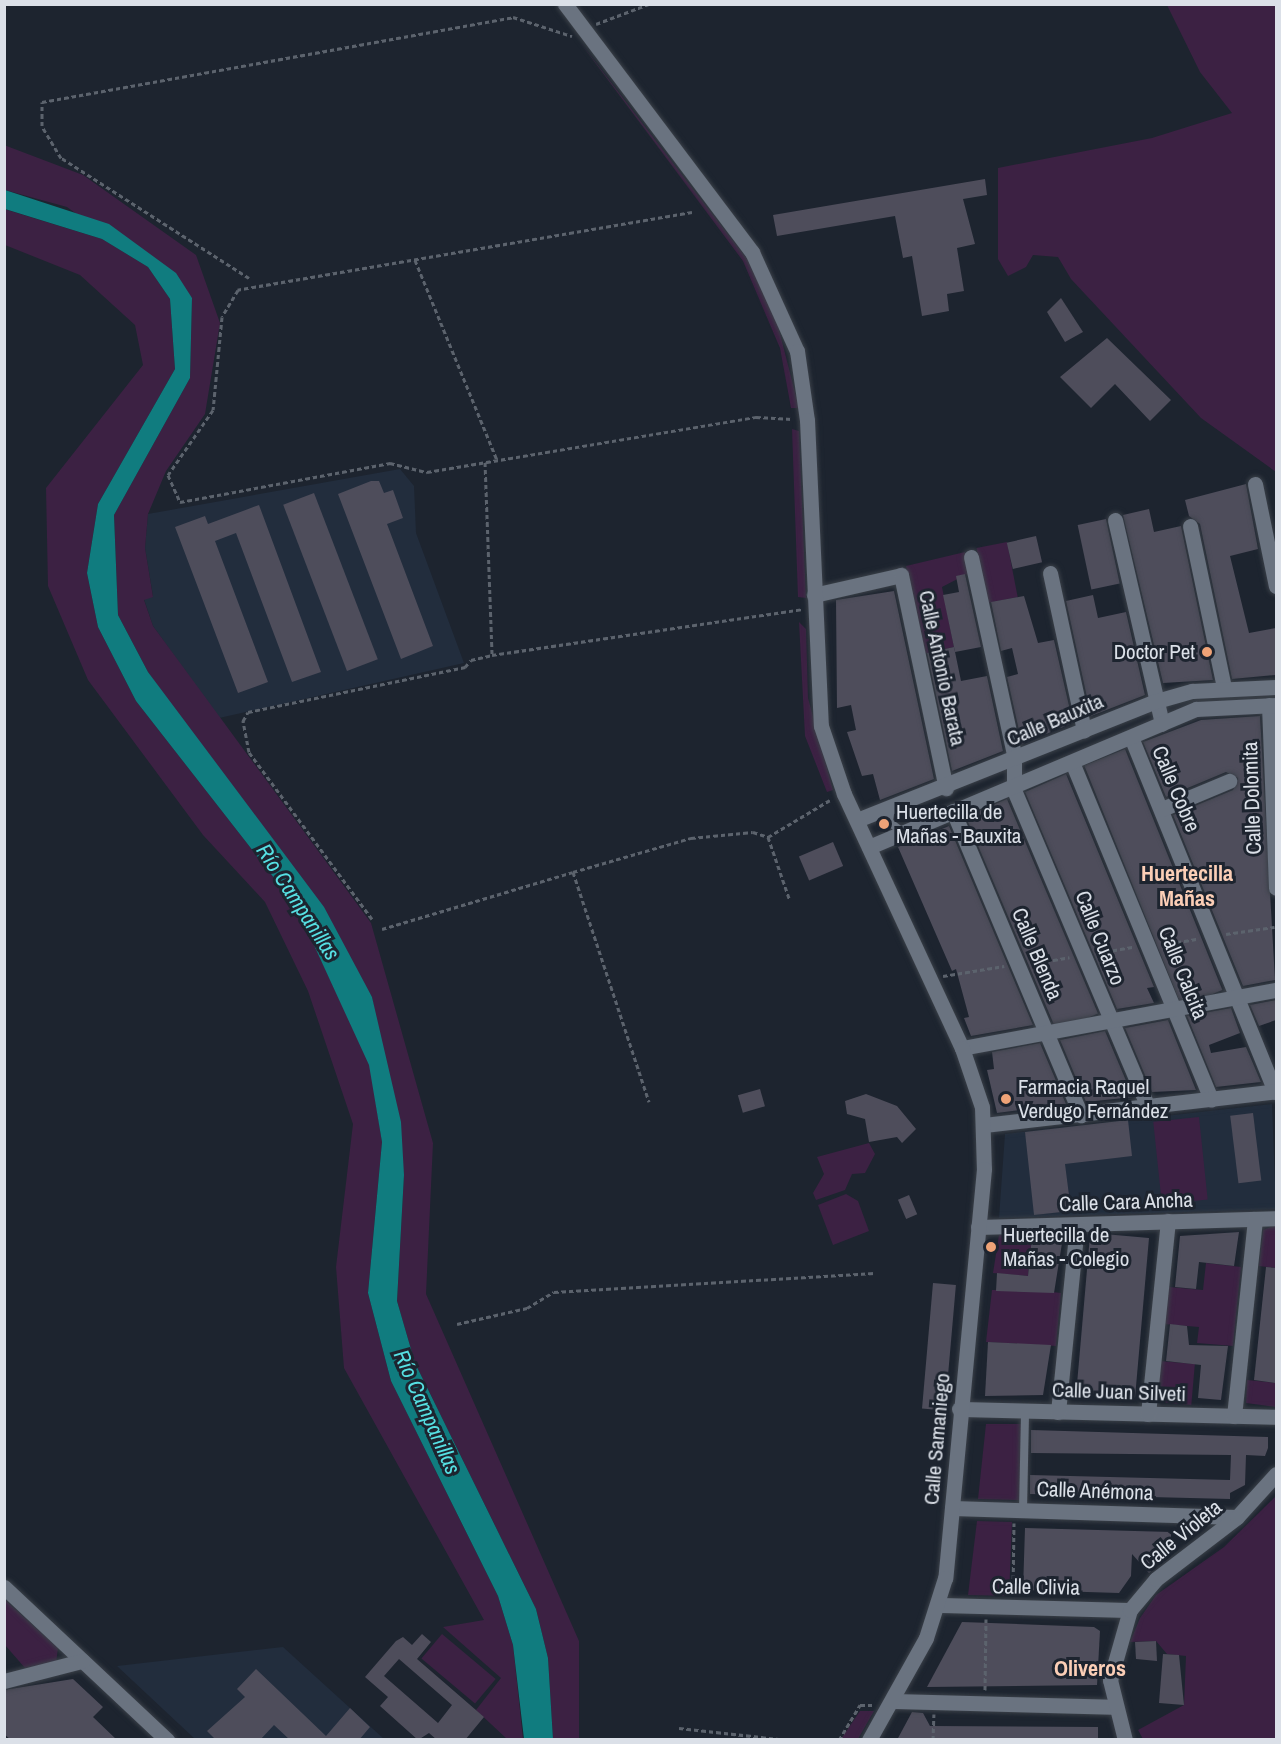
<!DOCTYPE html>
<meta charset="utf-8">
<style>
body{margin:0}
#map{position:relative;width:1281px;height:1744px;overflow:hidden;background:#1d242f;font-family:"Archivo Narrow",sans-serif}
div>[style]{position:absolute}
.built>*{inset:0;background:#222d3d}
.green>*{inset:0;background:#3c2143;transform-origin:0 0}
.water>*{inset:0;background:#107c7f}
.building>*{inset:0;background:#4e4d5b;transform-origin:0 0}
.path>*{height:3px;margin-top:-1.5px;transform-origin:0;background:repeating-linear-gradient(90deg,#5c636d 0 4.5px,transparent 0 7.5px)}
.roads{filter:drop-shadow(0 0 2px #3a4048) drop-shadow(0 0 2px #3a4048)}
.service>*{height:8px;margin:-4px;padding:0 4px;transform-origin:4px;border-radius:4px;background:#6a7380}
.minor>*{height:15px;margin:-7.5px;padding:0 7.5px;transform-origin:7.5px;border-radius:7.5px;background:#6a7380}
.tertiary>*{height:15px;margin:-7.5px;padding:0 7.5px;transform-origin:7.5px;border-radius:7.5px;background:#6a7380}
.dots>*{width:16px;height:16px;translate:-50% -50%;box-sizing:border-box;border:3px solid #1d242f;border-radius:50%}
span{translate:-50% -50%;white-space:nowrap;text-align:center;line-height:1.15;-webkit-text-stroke:6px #1d242f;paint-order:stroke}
.poi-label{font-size:21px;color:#dbe0e8}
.right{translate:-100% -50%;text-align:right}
.left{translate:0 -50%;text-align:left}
.street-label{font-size:21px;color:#dbe0e8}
.neighbourhood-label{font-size:22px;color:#fbceb6;font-weight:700}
.water-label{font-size:22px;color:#56e0e3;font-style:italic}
.frame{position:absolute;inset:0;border:6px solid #dbe0e8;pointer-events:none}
</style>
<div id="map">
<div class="built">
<div style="clip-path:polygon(400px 469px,414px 486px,416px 533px,464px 663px,219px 718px,153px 626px,144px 599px,153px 596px,145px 548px,148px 514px)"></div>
<div style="clip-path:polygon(1272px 1104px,1276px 1209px,999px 1218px,1005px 1134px)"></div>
<div style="clip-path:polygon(283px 1647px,384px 1739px,195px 1739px,117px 1666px)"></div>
</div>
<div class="green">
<div style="clip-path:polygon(1167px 5px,1276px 5px,1276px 472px,1201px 418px,1071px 279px,1058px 257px,1033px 255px,1026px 267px,1008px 276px,998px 259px,998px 168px,1152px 138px,1232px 113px,1200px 72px)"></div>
<div style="clip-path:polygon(579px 41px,747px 259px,777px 322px,799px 408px,791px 408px,780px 348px,743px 261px)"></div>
<div style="clip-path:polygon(4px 145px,83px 175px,196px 255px,220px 323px,205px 414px,166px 471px,148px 514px,145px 548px,153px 597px,144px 600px,153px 626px,371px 923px,433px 1143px,426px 1294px,579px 1641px,579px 1739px,553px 1739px,548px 1658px,536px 1609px,415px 1363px,397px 1301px,404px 1175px,372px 997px,148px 672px,118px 615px,114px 515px,190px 378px,192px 298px,67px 207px,5px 190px)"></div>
<div style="clip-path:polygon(4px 209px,102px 239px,148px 267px,170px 299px,175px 369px,98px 504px,87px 573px,98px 627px,136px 701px,296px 906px,370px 1065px,382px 1142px,368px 1293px,391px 1381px,498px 1596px,513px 1645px,523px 1739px,507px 1739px,476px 1710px,501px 1678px,443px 1627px,484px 1620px,344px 1368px,336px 1267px,353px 1124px,308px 991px,265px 902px,203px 835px,88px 680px,48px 586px,46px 488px,143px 365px,135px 325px,80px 275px,5px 245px)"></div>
<div style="clip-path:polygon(792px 429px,799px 431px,806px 598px,798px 597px)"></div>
<div style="left:1007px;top:542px;width:56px;height:31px;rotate:79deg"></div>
<div style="clip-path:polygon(965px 552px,969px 573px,942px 587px,954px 647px,924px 654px,906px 566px)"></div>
<div style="clip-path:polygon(799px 622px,806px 629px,808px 698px,833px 790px,827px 792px,805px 736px)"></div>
<div style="left:1199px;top:1117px;width:83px;height:46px;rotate:84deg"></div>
<div style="clip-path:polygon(869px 1143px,875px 1154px,865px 1173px,852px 1174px,845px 1190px,816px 1200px,813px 1193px,824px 1174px,817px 1157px)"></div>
<div style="clip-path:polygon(846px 1194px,858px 1201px,869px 1231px,833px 1245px,818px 1205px)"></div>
<div style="clip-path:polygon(1276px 1225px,1276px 1268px,1259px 1266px,1263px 1230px)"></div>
<div style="clip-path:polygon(1032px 1234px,1028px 1276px,993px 1273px,999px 1235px)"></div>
<div style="clip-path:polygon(1206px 1263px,1241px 1267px,1233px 1346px,1197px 1343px,1199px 1327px,1164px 1324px,1169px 1287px,1203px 1290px)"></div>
<div style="clip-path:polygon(1027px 1289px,1061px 1293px,1056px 1346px,986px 1342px,992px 1290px)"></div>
<div style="left:1160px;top:1361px;width:35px;height:41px;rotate:5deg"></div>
<div style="clip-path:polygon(1247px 1380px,1276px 1383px,1276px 1407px,1246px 1403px)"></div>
<div style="clip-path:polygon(986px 1424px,1022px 1424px,1020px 1500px,978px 1499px)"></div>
<div style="clip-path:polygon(1276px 1496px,1276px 1739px,1143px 1739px,1138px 1730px,1184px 1705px,1186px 1656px,1167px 1654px,1156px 1641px,1130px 1642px,1140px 1618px,1156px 1595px,1224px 1547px)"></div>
<div style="clip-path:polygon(977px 1521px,1012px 1522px,1009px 1596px,968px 1595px)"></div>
<div style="clip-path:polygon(4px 1599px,58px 1648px,56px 1663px,25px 1668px,5px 1645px)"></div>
<div style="left:442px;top:1634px;width:70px;height:32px;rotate:40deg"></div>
<div style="clip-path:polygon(860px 1711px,874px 1711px,858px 1739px,841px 1739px)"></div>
</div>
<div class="water">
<div style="clip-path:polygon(5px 190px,109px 224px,176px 273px,192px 298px,190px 378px,114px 515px,118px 615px,148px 672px,324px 907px,372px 997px,401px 1122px,404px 1175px,397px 1301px,415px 1363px,536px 1609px,548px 1658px,553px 1739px,524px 1739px,513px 1645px,498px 1596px,391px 1381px,368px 1293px,382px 1142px,369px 1065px,296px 906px,136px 701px,98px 627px,87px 573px,98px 504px,175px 369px,170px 299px,148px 267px,102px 239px,5px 209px)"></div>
</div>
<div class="building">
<div style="clip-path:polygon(985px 179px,987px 195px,963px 199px,975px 244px,957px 248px,964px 291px,947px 294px,949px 311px,922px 316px,912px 256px,903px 258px,895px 216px,777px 236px,773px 215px)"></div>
<div style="clip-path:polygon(1061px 298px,1083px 332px,1065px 342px,1047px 312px)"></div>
<div style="clip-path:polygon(1107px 338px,1171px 400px,1150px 421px,1115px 384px,1091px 408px,1060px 377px)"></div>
<div style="clip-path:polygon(371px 481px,379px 481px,384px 493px,393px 490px,403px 518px,387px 524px,433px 646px,401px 659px,338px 494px)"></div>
<div style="clip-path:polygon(1246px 484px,1258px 549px,1230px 556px,1249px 633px,1276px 628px,1276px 675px,1232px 679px,1200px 524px,1189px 516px,1185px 500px)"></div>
<div style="left:314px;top:493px;width:178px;height:33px;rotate:69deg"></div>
<div style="clip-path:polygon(259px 505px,321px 672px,292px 682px,236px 533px,215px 541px,268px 682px,238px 693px,175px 527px,205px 516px,208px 524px)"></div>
<div style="clip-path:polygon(1149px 509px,1154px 532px,1181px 526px,1213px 680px,1163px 683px,1123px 515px)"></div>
<div style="left:1106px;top:519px;width:66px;height:29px;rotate:78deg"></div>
<div style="left:1036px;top:536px;width:27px;height:30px;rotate:77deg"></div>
<div style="clip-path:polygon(965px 574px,981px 647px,955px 652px,943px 595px,959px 592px,956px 576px)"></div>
<div style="clip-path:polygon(894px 591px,934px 779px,880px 800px,873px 774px,862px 776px,847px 732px,856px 730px,851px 705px,837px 708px,836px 600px)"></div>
<div style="clip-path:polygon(1093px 595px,1098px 618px,1126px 612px,1145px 695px,1091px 716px,1066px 601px)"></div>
<div style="clip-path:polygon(1024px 596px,1038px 643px,1054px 640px,1073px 723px,1022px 744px,1007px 677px,1018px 674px,1012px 648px,1001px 651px,991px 602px)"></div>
<div style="clip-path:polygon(954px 647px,961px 681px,987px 676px,1003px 751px,952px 771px,927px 653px)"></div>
<div style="clip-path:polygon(1260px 716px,1275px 980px,1243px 986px,1173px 815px,1233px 790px,1238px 778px,1226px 772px,1166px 797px,1143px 742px,1201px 720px)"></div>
<div style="left:1125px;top:749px;width:260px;height:44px;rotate:68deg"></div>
<div style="clip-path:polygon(1066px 774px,1154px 987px,1147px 988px,1154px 1003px,1117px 1009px,1025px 792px)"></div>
<div style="left:1007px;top:799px;width:233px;height:45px;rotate:67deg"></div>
<div style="clip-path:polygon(949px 826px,1033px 1025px,971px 1036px,964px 1018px,969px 1017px,956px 969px,952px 971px,898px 847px)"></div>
<div style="left:833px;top:842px;width:26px;height:37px;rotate:67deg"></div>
<div style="clip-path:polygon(1276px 1000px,1276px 1020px,1259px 1026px,1250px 1005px)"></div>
<div style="clip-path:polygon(1231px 1008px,1240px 1033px,1209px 1045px,1211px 1053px,1246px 1047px,1261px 1082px,1216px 1087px,1187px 1016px)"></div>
<div style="clip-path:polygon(1168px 1020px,1196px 1090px,1152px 1092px,1125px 1028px)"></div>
<div style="clip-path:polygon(1105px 1031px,1133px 1097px,1086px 1102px,1060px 1040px)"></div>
<div style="clip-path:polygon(1040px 1043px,1066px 1104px,997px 1113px,987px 1070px,994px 1069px,992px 1052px)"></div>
<div style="left:760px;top:1089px;width:18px;height:23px;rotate:74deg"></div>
<div style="clip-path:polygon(866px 1094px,897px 1106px,916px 1129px,902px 1143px,897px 1137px,869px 1142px,865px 1119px,847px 1114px,845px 1101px)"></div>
<div style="left:1253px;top:1113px;width:68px;height:23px;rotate:83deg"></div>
<div style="clip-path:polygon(1128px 1120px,1132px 1156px,1065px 1164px,1071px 1211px,1034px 1215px,1025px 1132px)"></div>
<div style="left:909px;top:1195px;width:21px;height:12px;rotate:67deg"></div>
<div style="clip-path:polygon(1239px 1232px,1234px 1266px,1199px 1262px,1196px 1289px,1175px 1287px,1180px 1236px)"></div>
<div style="clip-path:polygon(1032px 1237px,1063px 1237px,1054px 1293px,996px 1291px,997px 1273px,1028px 1276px)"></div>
<div style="left:1149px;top:1238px;width:160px;height:59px;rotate:95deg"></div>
<div style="clip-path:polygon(1266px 1267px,1276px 1268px,1275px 1383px,1254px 1380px)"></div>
<div style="left:933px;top:1283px;width:23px;height:126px;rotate:5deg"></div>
<div style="clip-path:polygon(1170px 1324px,1187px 1326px,1189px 1345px,1228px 1346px,1221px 1400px,1198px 1398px,1201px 1365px,1166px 1361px)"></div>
<div style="clip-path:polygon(988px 1342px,1051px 1345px,1043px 1395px,985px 1396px)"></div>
<div style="clip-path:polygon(1031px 1430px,1268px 1437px,1268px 1448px,1265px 1456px,1246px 1455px,1245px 1485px,1230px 1493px,1230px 1499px,1030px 1494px,1030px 1475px,1230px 1480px,1231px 1455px,1031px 1453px)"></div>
<div style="clip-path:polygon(1025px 1528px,1171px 1532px,1171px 1548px,1157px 1552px,1157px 1566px,1149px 1573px,1132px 1554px,1131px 1576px,1119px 1593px,1023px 1590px)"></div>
<div style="clip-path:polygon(962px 1622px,1094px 1627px,1100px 1631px,1097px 1685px,927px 1687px)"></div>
<div style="clip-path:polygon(evenodd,422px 1634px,431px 1642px,417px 1659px,484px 1717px,465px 1740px,437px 1740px,429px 1733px,418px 1740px,380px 1706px,388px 1697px,365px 1677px,396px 1641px,403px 1637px,412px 1645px,422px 1634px,399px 1659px,452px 1705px,438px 1723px,384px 1676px,399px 1659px)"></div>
<div style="clip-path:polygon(1156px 1641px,1157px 1661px,1136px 1659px,1135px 1642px)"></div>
<div style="clip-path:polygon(1163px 1654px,1179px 1655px,1184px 1705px,1159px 1703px)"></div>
<div style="clip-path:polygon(256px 1669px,326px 1736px,350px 1708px,370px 1727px,359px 1740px,290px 1740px,274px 1725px,260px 1740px,216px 1740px,207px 1731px,245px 1697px,237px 1689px)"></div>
<div style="clip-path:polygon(73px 1679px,103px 1707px,93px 1717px,117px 1740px,11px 1740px,4px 1734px,4px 1690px)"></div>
<div style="clip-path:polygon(912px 1712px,923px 1713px,930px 1726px,1098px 1727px,1098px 1740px,897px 1740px)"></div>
</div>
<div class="path">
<div style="left:596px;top:24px;width:57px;rotate:-20.7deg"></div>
<div style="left:692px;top:212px;width:461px;rotate:170.3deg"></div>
<div style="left:238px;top:290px;width:31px;rotate:121deg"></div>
<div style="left:222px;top:317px;width:93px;rotate:95.5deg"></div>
<div style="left:213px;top:410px;width:79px;rotate:124.7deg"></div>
<div style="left:168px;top:475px;width:30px;rotate:66deg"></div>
<div style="left:180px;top:502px;width:214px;rotate:-10.5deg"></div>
<div style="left:390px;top:463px;width:38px;rotate:14deg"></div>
<div style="left:427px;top:472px;width:334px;rotate:-9.5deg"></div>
<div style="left:756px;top:417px;width:36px;rotate:3deg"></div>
<div style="left:415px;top:260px;width:216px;rotate:67.7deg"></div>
<div style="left:249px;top:278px;width:223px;rotate:-147.4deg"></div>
<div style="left:61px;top:158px;width:37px;rotate:-121deg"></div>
<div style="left:42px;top:126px;width:24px;rotate:-90deg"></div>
<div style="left:42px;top:102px;width:479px;rotate:-10.2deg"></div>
<div style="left:513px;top:17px;width:62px;rotate:17.9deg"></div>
<div style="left:485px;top:462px;width:193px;rotate:87.9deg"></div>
<div style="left:768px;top:837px;width:65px;rotate:71deg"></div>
<div style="left:573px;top:872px;width:123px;rotate:-16.1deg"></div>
<div style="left:691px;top:838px;width:62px;rotate:-5.5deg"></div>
<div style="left:753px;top:832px;width:16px;rotate:18deg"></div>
<div style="left:768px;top:837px;width:72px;rotate:-30.8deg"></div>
<div style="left:372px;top:919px;width:207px;rotate:-126.4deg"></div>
<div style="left:249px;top:752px;width:32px;rotate:-101deg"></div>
<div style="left:243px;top:721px;width:10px;rotate:-61deg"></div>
<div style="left:248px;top:712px;width:222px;rotate:-11.7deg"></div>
<div style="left:465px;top:667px;width:9px;rotate:-49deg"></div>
<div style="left:471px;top:660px;width:22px;rotate:-13deg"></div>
<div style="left:492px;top:655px;width:314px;rotate:-8.4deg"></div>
<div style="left:382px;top:929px;width:199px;rotate:-16.6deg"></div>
<div style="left:573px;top:872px;width:242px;rotate:71.7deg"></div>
<div style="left:1226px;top:934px;width:49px;rotate:-8.3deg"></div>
<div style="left:1162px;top:945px;width:36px;rotate:-10deg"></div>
<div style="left:1098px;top:953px;width:36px;rotate:-10deg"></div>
<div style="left:1031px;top:964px;width:39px;rotate:-10deg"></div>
<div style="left:943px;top:976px;width:62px;rotate:-9.3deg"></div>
<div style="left:457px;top:1324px;width:72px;rotate:-12.9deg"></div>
<div style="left:527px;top:1308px;width:31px;rotate:-31deg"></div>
<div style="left:554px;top:1292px;width:321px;rotate:-3.4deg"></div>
<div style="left:1013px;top:1594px;width:71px;rotate:-89.2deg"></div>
<div style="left:985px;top:1690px;width:71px;rotate:-89.2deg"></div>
<div style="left:679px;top:1728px;width:110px;rotate:6.3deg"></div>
<div style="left:839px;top:1740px;width:41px;rotate:-59deg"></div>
<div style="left:860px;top:1705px;width:14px"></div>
<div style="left:933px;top:1740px;width:26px;rotate:-88deg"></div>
</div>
<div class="roads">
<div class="service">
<div style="left:891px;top:807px;width:15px;rotate:98deg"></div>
<div style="left:889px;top:822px;width:17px;rotate:36deg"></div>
<div style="left:1023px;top:1510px;width:99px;rotate:-88.8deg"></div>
</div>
<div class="minor">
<div style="left:1255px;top:484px;width:104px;rotate:78.4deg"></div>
<div style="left:1115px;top:520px;width:209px;rotate:77deg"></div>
<div style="left:1190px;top:526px;width:165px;rotate:78.1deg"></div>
<div style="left:971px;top:557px;width:202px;rotate:77.7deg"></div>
<div style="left:1014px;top:754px;width:36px;rotate:90deg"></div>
<div style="left:1014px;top:790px;width:344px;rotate:67.1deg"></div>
<div style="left:1050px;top:573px;width:161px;rotate:77.8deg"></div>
<div style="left:814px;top:595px;width:89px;rotate:-12.9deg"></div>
<div style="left:901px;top:575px;width:218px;rotate:78.1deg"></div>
<div style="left:1269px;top:705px;width:183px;rotate:87.8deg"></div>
<div style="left:1131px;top:737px;width:383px;rotate:67.9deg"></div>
<div style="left:1072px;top:762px;width:365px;rotate:67.6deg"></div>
<div style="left:1162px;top:809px;width:73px;rotate:-22.7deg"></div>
<div style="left:953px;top:811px;width:330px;rotate:67.2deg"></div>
<div style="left:857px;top:820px;width:319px;rotate:-21.7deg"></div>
<div style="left:1153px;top:702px;width:41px;rotate:-15.8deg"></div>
<div style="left:1192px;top:691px;width:84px;rotate:-2.7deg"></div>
<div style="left:869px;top:847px;width:355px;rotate:-22.9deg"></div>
<div style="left:1196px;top:709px;width:80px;rotate:-2.9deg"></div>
<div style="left:962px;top:1048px;width:319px;rotate:-10.5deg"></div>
<div style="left:984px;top:1125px;width:294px;rotate:-6.6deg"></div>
<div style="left:978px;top:1227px;width:298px;rotate:-1.7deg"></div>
<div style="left:959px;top:1409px;width:317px;rotate:1.4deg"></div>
<div style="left:1058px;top:1412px;width:188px;rotate:-84.2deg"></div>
<div style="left:1148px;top:1414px;width:194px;rotate:-84.1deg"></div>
<div style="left:1234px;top:1416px;width:198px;rotate:-83.9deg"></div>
<div style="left:952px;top:1508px;width:285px;rotate:1.8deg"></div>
<div style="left:4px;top:1587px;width:224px;rotate:43.2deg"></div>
<div style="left:940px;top:1605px;width:190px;rotate:1.5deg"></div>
<div style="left:4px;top:1681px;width:81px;rotate:-14.4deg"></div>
<div style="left:892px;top:1701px;width:222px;rotate:1.5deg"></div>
<div style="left:1125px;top:1740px;width:62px;rotate:-104deg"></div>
<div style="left:1110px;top:1680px;width:73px;rotate:-74.1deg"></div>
<div style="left:1130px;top:1610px;width:40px;rotate:-50deg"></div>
<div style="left:1156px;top:1579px;width:102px;rotate:-37.4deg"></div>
<div style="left:1237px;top:1517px;width:58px;rotate:-47.8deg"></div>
</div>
<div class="tertiary">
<div style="left:565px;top:4px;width:311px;rotate:53deg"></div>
<div style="left:752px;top:252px;width:109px;rotate:65.6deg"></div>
<div style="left:797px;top:351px;width:70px;rotate:81.8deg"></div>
<div style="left:807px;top:420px;width:306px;rotate:87.4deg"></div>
<div style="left:821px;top:726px;width:72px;rotate:71.3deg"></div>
<div style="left:844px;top:794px;width:280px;rotate:65.1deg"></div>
<div style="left:962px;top:1048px;width:62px;rotate:71.3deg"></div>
<div style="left:982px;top:1107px;width:62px;rotate:88.2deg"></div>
<div style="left:984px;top:1169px;width:411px;rotate:95.4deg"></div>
<div style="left:945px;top:1578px;width:63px;rotate:107.6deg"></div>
<div style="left:926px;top:1638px;width:117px;rotate:119.2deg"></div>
</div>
</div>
<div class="dots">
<div style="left:1207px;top:652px;background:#efa377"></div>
<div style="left:884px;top:824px;background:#efa377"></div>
<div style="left:1006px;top:1099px;background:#efa377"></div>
<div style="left:991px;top:1247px;background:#efa377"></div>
</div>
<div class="poi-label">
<span class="right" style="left:1195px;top:652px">Doctor Pet</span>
<span class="left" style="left:896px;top:824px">Huertecilla de<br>Mañas - Bauxita</span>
<span class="left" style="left:1018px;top:1099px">Farmacia Raquel<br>Verdugo Fernández</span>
<span class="left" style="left:1003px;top:1247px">Huertecilla de<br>Mañas - Colegio</span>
</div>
<div class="street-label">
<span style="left:942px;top:668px;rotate:78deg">Calle Antonio Barata</span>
<span style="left:1055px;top:720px;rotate:-23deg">Calle Bauxita</span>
<span style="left:1176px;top:789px;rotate:67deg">Calle Cobre</span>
<span style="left:1252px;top:798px;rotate:-92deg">Calle Dolomita</span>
<span style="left:1100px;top:938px;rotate:68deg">Calle Cuarzo</span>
<span style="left:1037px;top:954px;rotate:67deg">Calle Blenda</span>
<span style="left:1183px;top:973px;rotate:68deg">Calle Calcita</span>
<span style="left:1126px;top:1202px;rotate:-2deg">Calle Cara Ancha</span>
<span style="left:1119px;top:1392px;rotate:2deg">Calle Juan Silveti</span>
<span style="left:937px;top:1439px;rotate:-85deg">Calle Samaniego</span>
<span style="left:1095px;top:1491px;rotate:2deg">Calle Anémona</span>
<span style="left:1181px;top:1535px;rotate:-39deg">Calle Violeta</span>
<span style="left:1036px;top:1587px;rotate:1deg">Calle Clivia</span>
</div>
<div class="neighbourhood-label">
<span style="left:1187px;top:886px">Huertecilla<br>Mañas</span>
<span style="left:1090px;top:1669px">Oliveros</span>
</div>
<div class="water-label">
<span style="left:298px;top:902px;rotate:57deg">Río Campanillas</span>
<span style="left:427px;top:1412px;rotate:66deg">Río Campanillas</span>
</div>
<div class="frame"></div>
</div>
